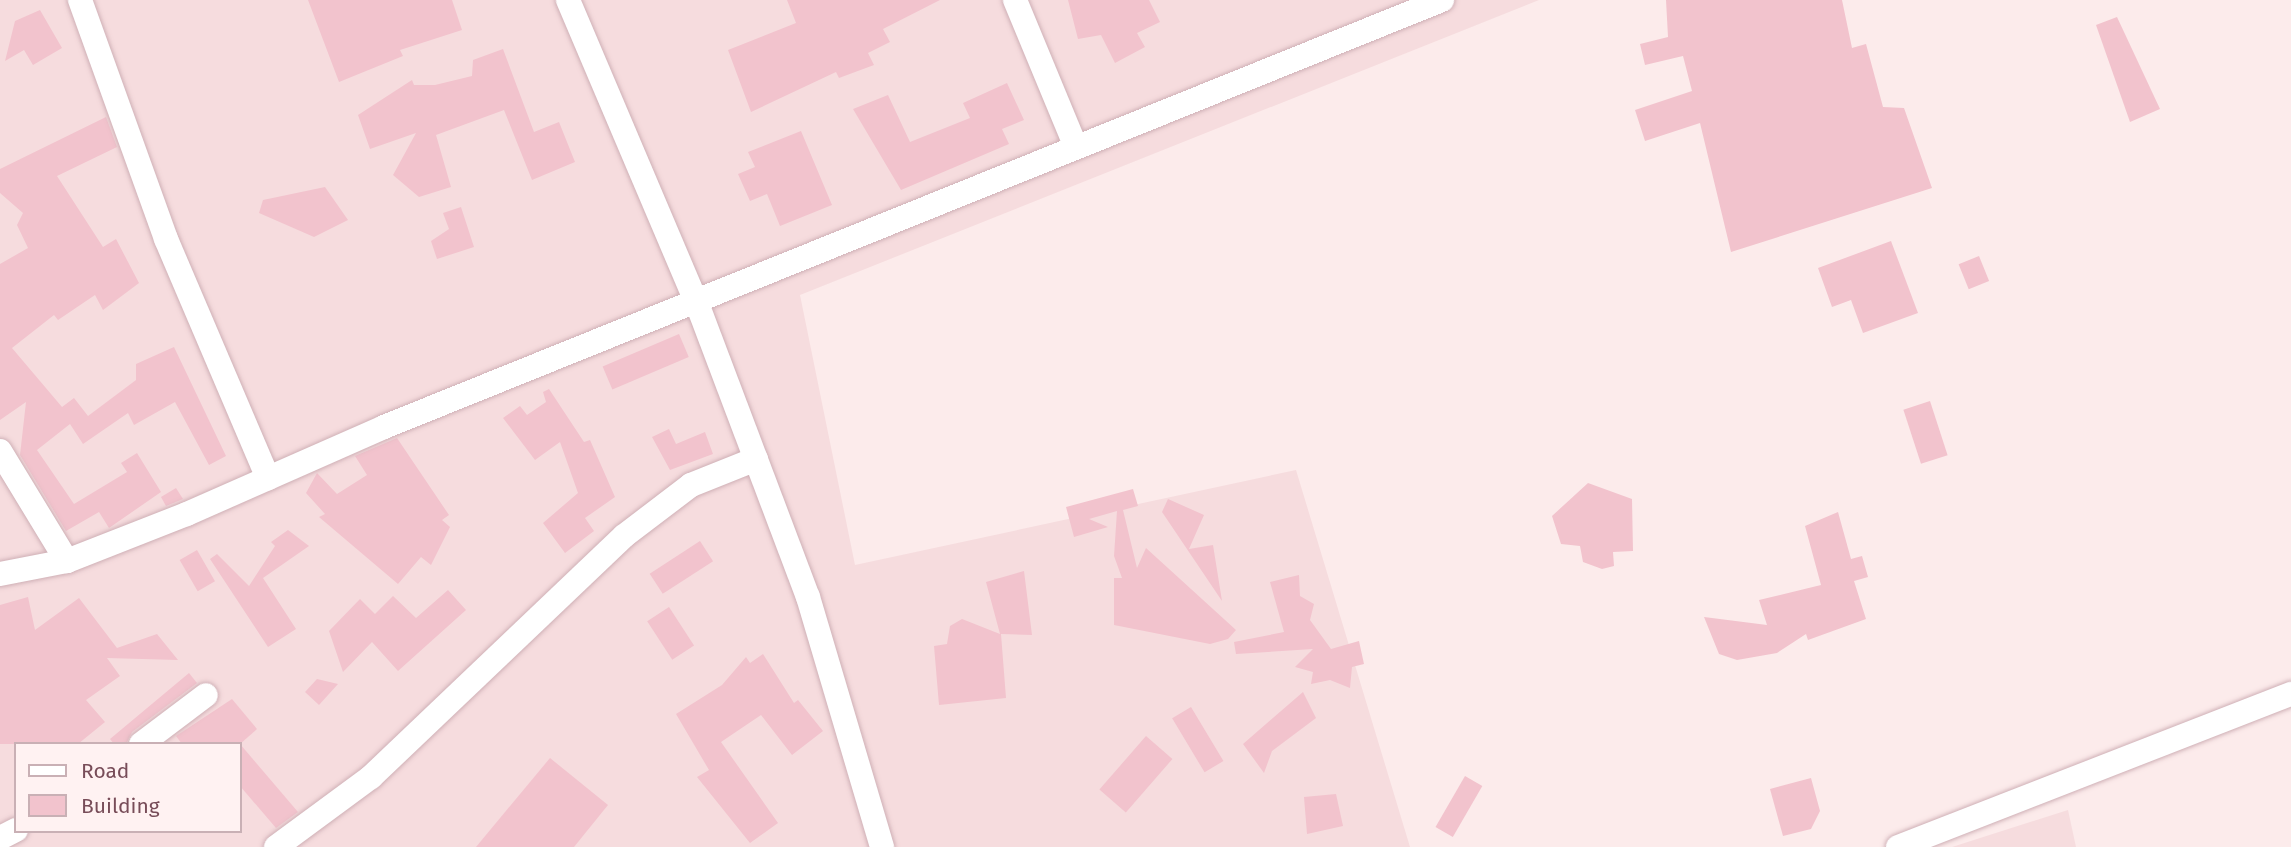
<!DOCTYPE html>
<style>
body{margin:0}
#map{position:relative;width:2291px;height:847px;overflow:hidden;background:#fcebeb;font-family:"Fira Sans",sans-serif}
div>[style]{position:absolute}
.residential>*{inset:0;background:#f6dcde}
.building>*{inset:0;background:#f2c3cd;transform-origin:0 0}
.roads{filter:drop-shadow(0 0 2px #cfb0b6) drop-shadow(0 0 2px #cfb0b6)}
.minor>*{height:24px;margin:-12px;padding:0 12px;transform-origin:12px;border-radius:12px;background:#fff}
span{translate:-50% -50%;white-space:nowrap;text-align:center;line-height:1.15;-webkit-text-stroke:7px #fff2f2;paint-order:stroke}
.legend{position:absolute;left:14px;top:742px;width:228px;height:91px;box-sizing:border-box;background:#fff2f2;border:2px solid #c9b0b5;margin:0;padding:9px 12px;list-style:none;font-size:21px;color:#784d59}
.legend li{display:flex;align-items:center;gap:14px;height:35px}
.legend b{width:35px;border:2px solid #c9b0b5}
</style>
<div id="map">
<div class="residential">
<div style="clip-path:polygon(evenodd,0 0,1539px 0,800px 295px,855px 565px,1296px 470px,1410px 847px,0 847px,0 0,16px 744px,240px 744px,240px 831px,16px 831px,16px 744px)"></div>
<div style="clip-path:polygon(2068px 810px,2076px 847px,1952px 847px)"></div>
</div>
<div class="building">
<div style="clip-path:polygon(308px 0,452px 0,462px 30px,400px 50px,403px 56px,339px 82px)"></div>
<div style="clip-path:polygon(787px 0,940px 0,883px 29px,890px 42px,868px 53px,874px 65px,839px 78px,836px 72px,751px 112px,728px 50px,796px 23px)"></div>
<div style="clip-path:polygon(1068px 0,1149px 0,1160px 22px,1137px 33px,1145px 47px,1115px 63px,1101px 35px,1078px 39px)"></div>
<div style="clip-path:polygon(1666px 0,1842px 0,1852px 48px,1866px 44px,1883px 107px,1904px 108px,1932px 188px,1731px 252px,1700px 123px,1645px 141px,1635px 110px,1692px 91px,1683px 56px,1645px 65px,1640px 44px,1668px 37px)"></div>
<div style="clip-path:polygon(40px 10px,62px 48px,33px 65px,24px 50px,5px 61px,15px 21px)"></div>
<div style="clip-path:polygon(2117px 17px,2160px 109px,2130px 122px,2096px 25px)"></div>
<div style="clip-path:polygon(503px 49px,534px 132px,559px 122px,575px 162px,532px 180px,504px 110px,436px 135px,451px 187px,419px 197px,393px 175px,416px 133px,370px 149px,358px 115px,412px 80px,414px 85px,435px 85px,472px 76px,473px 60px)"></div>
<div style="clip-path:polygon(1007px 83px,1024px 120px,1002px 129px,1009px 144px,901px 190px,853px 109px,888px 95px,910px 142px,970px 118px,963px 103px)"></div>
<div style="clip-path:polygon(106px 117px,117px 147px,57px 176px,103px 247px,116px 239px,139px 283px,103px 310px,95px 295px,58px 320px,54px 315px,12px 348px,62px 407px,74px 398px,88px 416px,136px 380px,136px 364px,174px 347px,226px 456px,209px 465px,175px 402px,134px 425px,128px 413px,83px 444px,70px 424px,37px 450px,74px 504px,127px 472px,121px 463px,137px 453px,161px 492px,109px 528px,99px 512px,66px 531px,20px 455px,26px 402px,0 420px,0 264px,28px 248px,17px 225px,23px 213px,0 193px,0 169px)"></div>
<div style="clip-path:polygon(801px 131px,832px 205px,780px 226px,767px 194px,750px 201px,738px 174px,755px 167px,748px 152px)"></div>
<div style="clip-path:polygon(325px 187px,348px 220px,314px 237px,259px 213px,263px 200px)"></div>
<div style="clip-path:polygon(461px 207px,474px 247px,437px 259px,431px 241px,449px 229px,443px 213px)"></div>
<div style="clip-path:polygon(1891px 241px,1918px 313px,1863px 333px,1851px 300px,1832px 307px,1818px 268px)"></div>
<div style="left:1979px;top:256px;width:27px;height:22px;rotate:68deg"></div>
<div style="left:679px;top:334px;width:25px;height:83px;rotate:67deg"></div>
<div style="clip-path:polygon(549px 389px,584px 442px,590px 440px,615px 497px,585px 518px,594px 531px,565px 553px,543px 523px,578px 493px,560px 442px,535px 460px,503px 418px,520px 406px,527px 415px,546px 402px,543px 392px)"></div>
<div style="left:1930px;top:401px;width:57px;height:28px;rotate:72deg"></div>
<div style="clip-path:polygon(669px 429px,676px 444px,705px 432px,713px 454px,670px 470px,652px 437px)"></div>
<div style="clip-path:polygon(397px 438px,449px 515px,442px 520px,450px 527px,431px 565px,421px 557px,398px 584px,319px 517px,325px 514px,306px 493px,317px 473px,337px 494px,367px 475px,355px 456px)"></div>
<div style="clip-path:polygon(1588px 483px,1632px 499px,1633px 551px,1613px 552px,1614px 566px,1602px 569px,1583px 562px,1580px 546px,1561px 544px,1552px 516px)"></div>
<div style="clip-path:polygon(176px 488px,183px 499px,166px 506px,161px 497px)"></div>
<div style="clip-path:polygon(1133px 489px,1138px 506px,1123px 510px,1137px 568px,1146px 548px,1236px 630px,1228px 639px,1210px 644px,1114px 625px,1114px 578px,1122px 578px,1114px 556px,1117px 511px,1089px 519px,1108px 527px,1074px 537px,1066px 507px)"></div>
<div style="clip-path:polygon(1168px 499px,1204px 515px,1189px 549px,1213px 545px,1222px 601px,1162px 512px)"></div>
<div style="clip-path:polygon(1838px 512px,1851px 559px,1862px 556px,1868px 577px,1854px 581px,1866px 619px,1808px 640px,1806px 634px,1777px 653px,1737px 660px,1719px 654px,1704px 617px,1767px 625px,1759px 600px,1821px 585px,1805px 526px)"></div>
<div style="clip-path:polygon(288px 530px,309px 546px,263px 578px,296px 629px,268px 647px,210px 559px,217px 554px,249px 586px,275px 546px,271px 542px)"></div>
<div style="left:700px;top:541px;width:24px;height:60px;rotate:57deg"></div>
<div style="left:197px;top:550px;width:36px;height:20px;rotate:60deg"></div>
<div style="clip-path:polygon(1024px 571px,1032px 635px,1001px 634px,1006px 698px,939px 705px,934px 646px,947px 644px,950px 626px,962px 619px,1000px 634px,986px 582px)"></div>
<div style="clip-path:polygon(1299px 575px,1300px 596px,1314px 604px,1310px 620px,1331px 649px,1359px 641px,1364px 664px,1352px 667px,1350px 688px,1330px 680px,1311px 684px,1313px 672px,1295px 667px,1313px 649px,1236px 654px,1234px 642px,1284px 632px,1270px 582px)"></div>
<div style="clip-path:polygon(448px 590px,466px 610px,398px 671px,372px 642px,343px 672px,329px 631px,360px 599px,375px 614px,393px 596px,416px 618px)"></div>
<div style="clip-path:polygon(28px 597px,35px 630px,79px 598px,117px 648px,157px 634px,178px 660px,107px 658px,120px 676px,86px 700px,105px 722px,78px 744px,0 744px,0 605px)"></div>
<div style="left:669px;top:607px;width:46px;height:26px;rotate:57deg"></div>
<div style="clip-path:polygon(763px 654px,794px 703px,798px 700px,823px 731px,792px 755px,761px 715px,721px 742px,778px 823px,750px 843px,697px 777px,709px 770px,676px 714px,722px 685px,746px 657px,750px 663px)"></div>
<div style="clip-path:polygon(189px 673px,197px 683px,132px 732px,126px 744px,114px 744px,110px 739px)"></div>
<div style="clip-path:polygon(317px 679px,338px 684px,319px 705px,305px 692px)"></div>
<div style="clip-path:polygon(1303px 692px,1316px 718px,1272px 751px,1264px 773px,1243px 744px)"></div>
<div style="clip-path:polygon(232px 699px,257px 729px,240px 744px,182px 744px,176px 736px)"></div>
<div style="left:1191px;top:707px;width:63px;height:22px;rotate:59deg"></div>
<div style="left:1146px;top:736px;width:35px;height:71px;rotate:41deg"></div>
<div style="clip-path:polygon(240px 744px,298px 812px,276px 828px,240px 786px)"></div>
<div style="clip-path:polygon(550px 758px,608px 805px,574px 847px,476px 847px)"></div>
<div style="left:1465px;top:776px;width:20px;height:59px;rotate:30deg"></div>
<div style="clip-path:polygon(1811px 778px,1820px 811px,1811px 829px,1783px 836px,1770px 789px)"></div>
<div style="clip-path:polygon(1336px 794px,1343px 826px,1307px 834px,1304px 797px)"></div>
</div>
<div class="roads">
<div class="minor">
<div style="left:80px;top:0;width:254px;rotate:70.2deg"></div>
<div style="left:166px;top:239px;width:260px;rotate:66.9deg"></div>
<div style="left:568px;top:0;width:332px;rotate:67deg"></div>
<div style="left:698px;top:306px;width:311px;rotate:69.3deg"></div>
<div style="left:808px;top:597px;width:261px;rotate:73.5deg"></div>
<div style="left:1015px;top:0;width:159px;rotate:67.5deg"></div>
<div style="left:0;top:451px;width:129px;rotate:58.7deg"></div>
<div style="left:0;top:574px;width:68px;rotate:-11deg"></div>
<div style="left:67px;top:561px;width:129px;rotate:-21.4deg"></div>
<div style="left:187px;top:514px;width:215px;rotate:-23.8deg"></div>
<div style="left:384px;top:427px;width:1141px;rotate:-21.98deg"></div>
<div style="left:141px;top:744px;width:81px;rotate:-37deg"></div>
<div style="left:0;top:838px;width:18px;rotate:-27deg"></div>
<div style="left:276px;top:847px;width:118px;rotate:-36.4deg"></div>
<div style="left:371px;top:777px;width:349px;rotate:-43.6deg"></div>
<div style="left:624px;top:536px;width:84px;rotate:-37.3deg"></div>
<div style="left:691px;top:485px;width:70px;rotate:-21.8deg"></div>
<div style="left:1898px;top:847px;width:422px;rotate:-21.3deg"></div>
</div>
</div>
<ul class="legend">
<li><b style="height:9px;background:#fff"></b>Road</li>
<li><b style="height:19px;background:#f2c3cd"></b>Building</li>
</ul>
</div>
